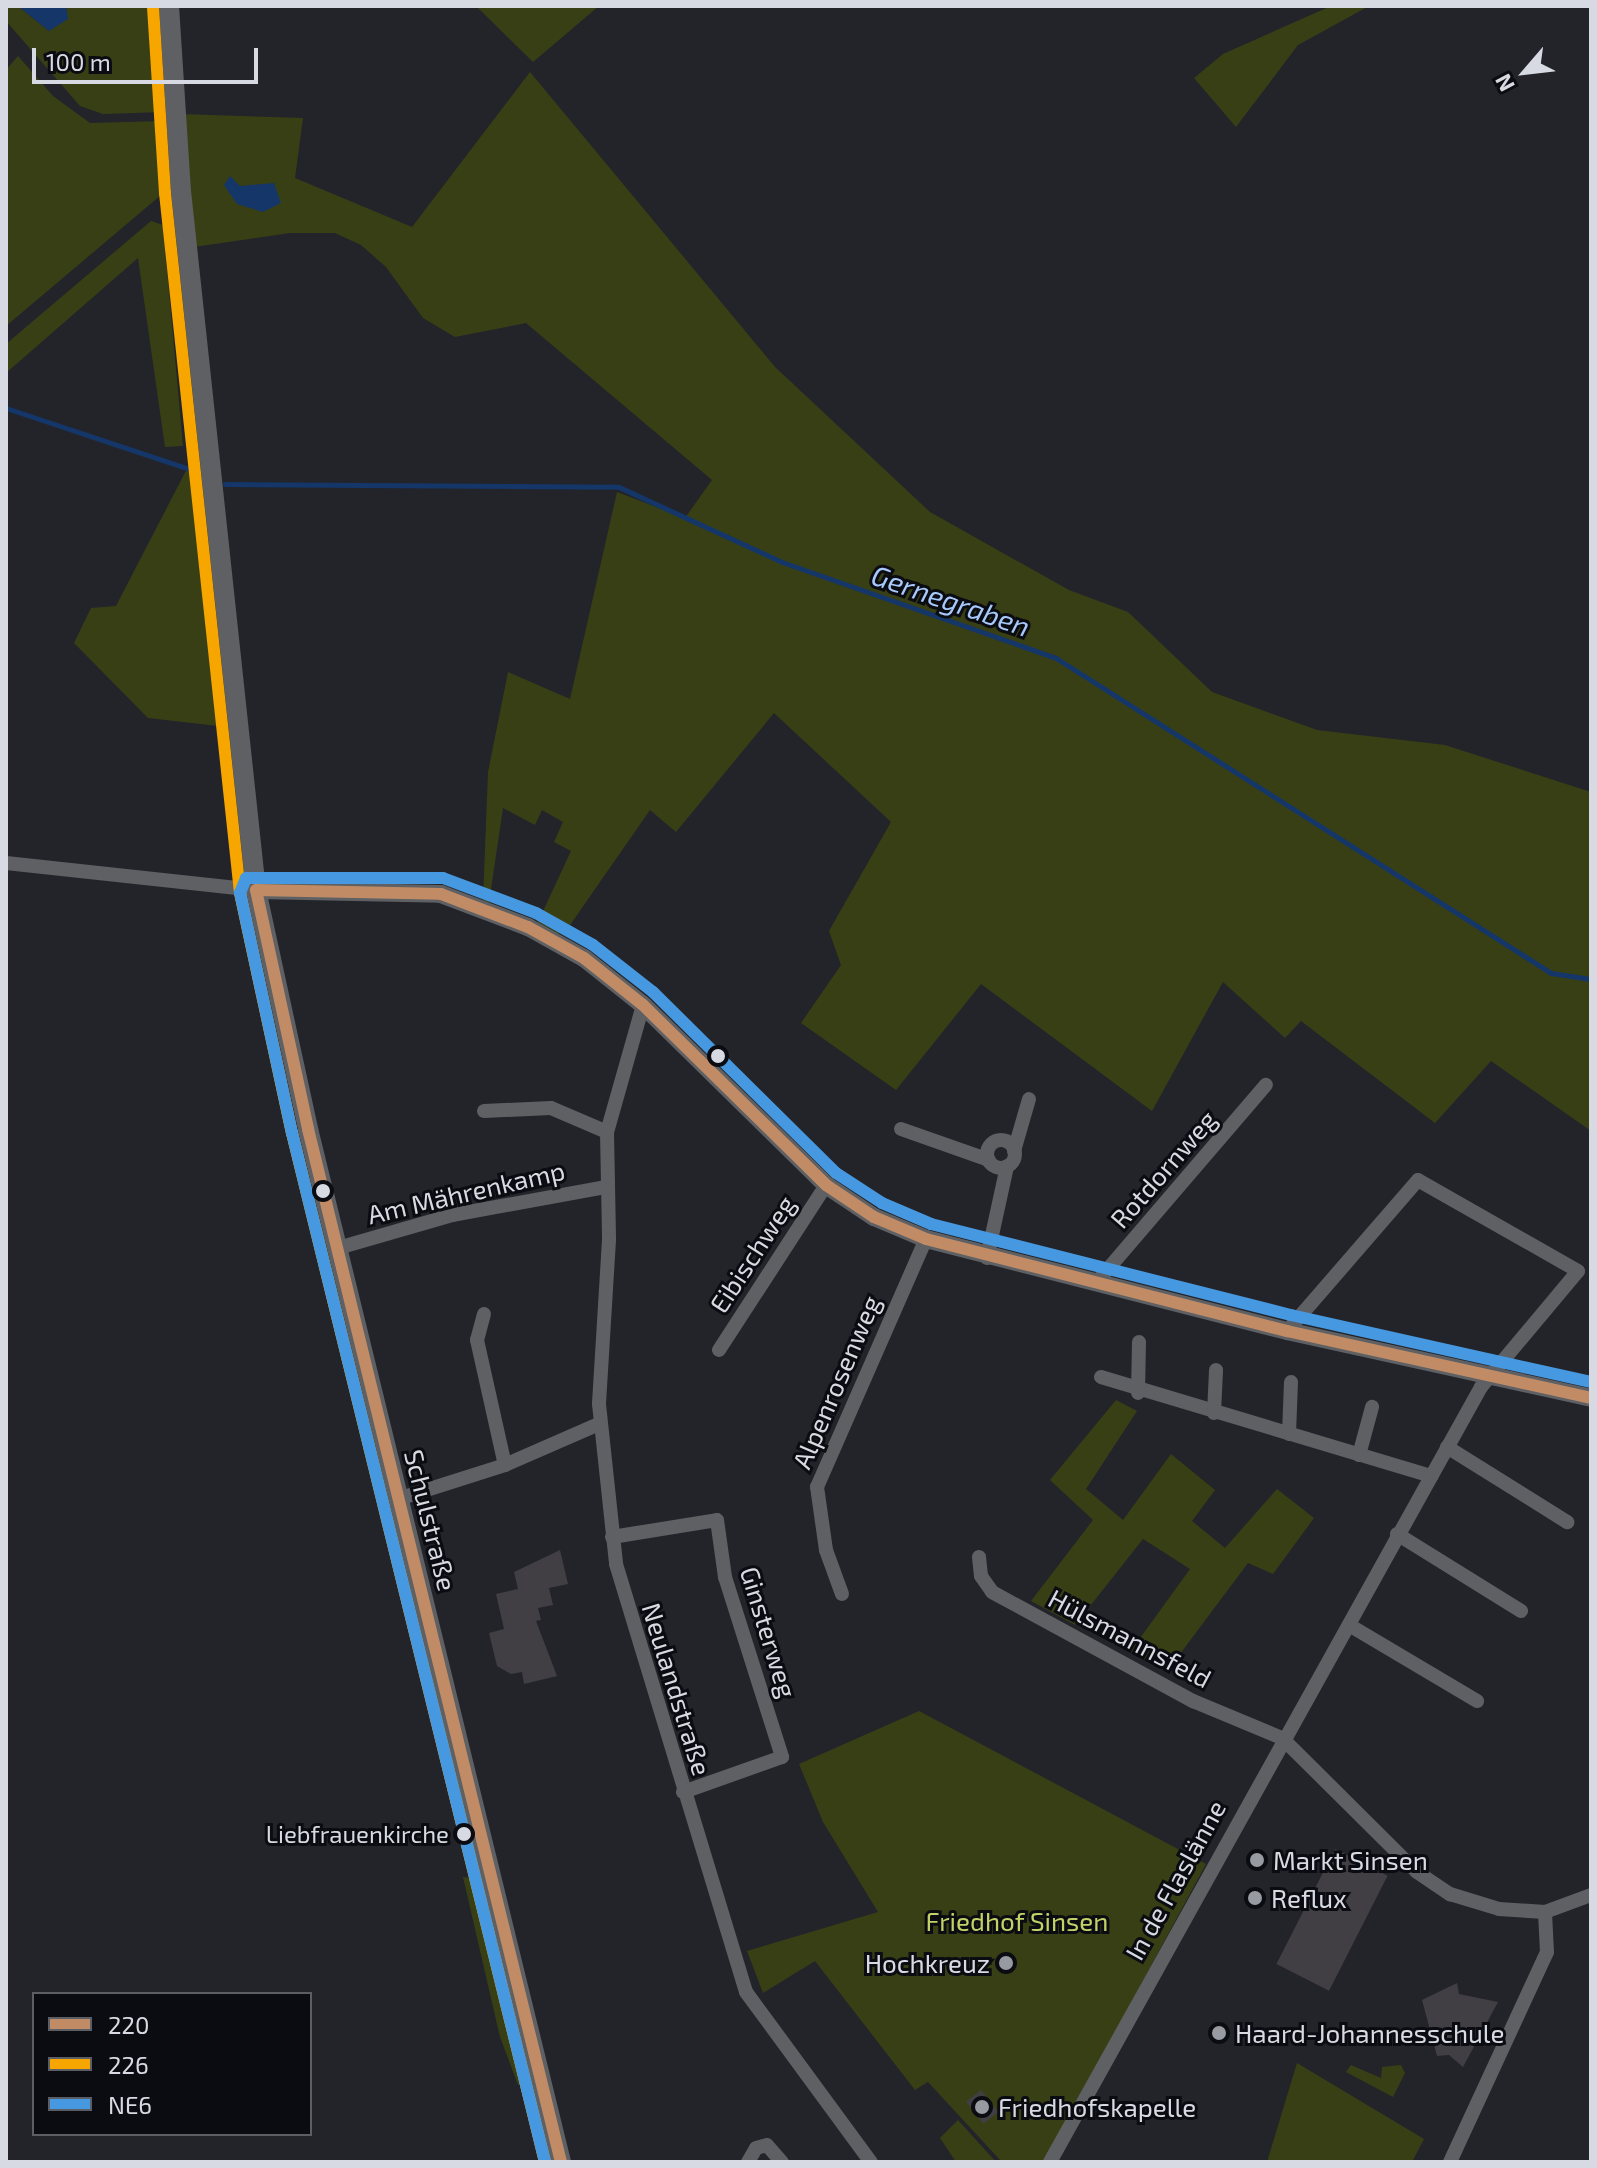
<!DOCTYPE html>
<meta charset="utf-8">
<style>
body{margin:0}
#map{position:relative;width:1597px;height:2168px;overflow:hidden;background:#22242a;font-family:"Exo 2",sans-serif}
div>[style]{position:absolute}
.green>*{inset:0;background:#393f15}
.water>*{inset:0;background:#153669}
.stream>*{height:5px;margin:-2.5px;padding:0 2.5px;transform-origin:2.5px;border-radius:2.5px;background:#153669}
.building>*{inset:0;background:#413f43;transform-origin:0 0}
.minor>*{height:14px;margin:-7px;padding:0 7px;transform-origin:7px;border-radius:7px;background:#5e6064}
.minor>.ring{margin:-7px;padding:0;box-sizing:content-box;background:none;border:14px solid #5e6064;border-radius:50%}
.tertiary>*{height:18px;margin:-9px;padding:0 9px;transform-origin:9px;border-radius:9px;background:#5e6064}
.secondary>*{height:20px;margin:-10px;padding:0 10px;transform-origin:10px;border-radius:10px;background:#5e6064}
.bus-1>*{height:12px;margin:-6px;padding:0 6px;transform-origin:6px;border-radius:6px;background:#c18c65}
.bus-2>*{height:12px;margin:-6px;padding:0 6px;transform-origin:6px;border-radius:6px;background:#f7a600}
.bus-3>*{height:12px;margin:-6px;padding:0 6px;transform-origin:6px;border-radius:6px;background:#4699e1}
.dots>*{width:22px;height:22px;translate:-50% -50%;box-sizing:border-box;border:4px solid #0a0c11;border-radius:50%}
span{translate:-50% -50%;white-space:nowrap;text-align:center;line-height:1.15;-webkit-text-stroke:6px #0a0c11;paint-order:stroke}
.bus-label{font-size:24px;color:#d7dae2}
.right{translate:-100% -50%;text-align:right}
.street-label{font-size:26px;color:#d7dae2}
.poi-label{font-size:26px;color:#d7dae2}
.left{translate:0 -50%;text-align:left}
.park-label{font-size:26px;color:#c3d166}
.water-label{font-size:28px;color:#a8c9fc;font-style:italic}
.frame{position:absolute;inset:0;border:8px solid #d7dae2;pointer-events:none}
.legend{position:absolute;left:32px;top:1992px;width:280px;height:144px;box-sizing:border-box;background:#0a0c11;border:2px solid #5c5e65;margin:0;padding:10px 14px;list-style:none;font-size:24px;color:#d7dae2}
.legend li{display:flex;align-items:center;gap:16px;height:40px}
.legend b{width:40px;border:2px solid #5c5e65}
.north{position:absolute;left:1485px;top:32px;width:80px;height:80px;-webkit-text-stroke:6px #0a0c11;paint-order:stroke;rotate:242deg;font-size:22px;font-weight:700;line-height:32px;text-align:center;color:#d7dae2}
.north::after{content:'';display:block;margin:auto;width:28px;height:36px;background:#d7dae2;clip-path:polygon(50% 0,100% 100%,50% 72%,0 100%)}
.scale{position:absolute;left:32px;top:48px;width:226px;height:36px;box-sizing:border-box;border:4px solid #d7dae2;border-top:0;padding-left:10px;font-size:24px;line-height:28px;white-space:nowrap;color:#d7dae2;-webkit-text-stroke:6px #0a0c11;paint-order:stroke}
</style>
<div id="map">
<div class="green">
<div style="clip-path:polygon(6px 6px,18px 6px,49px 31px,66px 6px,155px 6px,163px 112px,103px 114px,80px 106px,6px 21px)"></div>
<div style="clip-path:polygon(476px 6px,599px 6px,533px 62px)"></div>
<div style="clip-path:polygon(1331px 6px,1369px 6px,1298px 45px,1236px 127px,1194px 78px,1223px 54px)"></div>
<div style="clip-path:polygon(18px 56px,53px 96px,90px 123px,162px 121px,167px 190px,6px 326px,6px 70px)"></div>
<div style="clip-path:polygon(530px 72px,775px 367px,930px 512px,1069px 590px,1128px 612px,1212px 692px,1317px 730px,1445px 745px,1591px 792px,1591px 1131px,1491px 1061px,1435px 1123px,1301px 1021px,1285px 1038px,1223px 982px,1152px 1111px,981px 984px,896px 1090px,801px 1023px,841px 965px,829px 931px,891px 822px,774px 713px,676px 832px,650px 810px,568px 928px,557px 935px,537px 924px,571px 851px,554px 842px,563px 822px,542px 810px,535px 825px,503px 808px,489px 903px,483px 900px,488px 772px,508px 672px,570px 699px,617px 492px,685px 518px,712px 480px,526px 323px,455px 337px,423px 318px,386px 267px,361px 245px,335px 233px,290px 233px,194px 247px,180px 114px,303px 118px,295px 178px,412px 227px)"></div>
<div style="clip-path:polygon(151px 221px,163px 225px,183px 446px,165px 447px,138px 258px,6px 373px,6px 344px)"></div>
<div style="clip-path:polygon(190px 463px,218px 726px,148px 718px,74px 643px,91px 608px,116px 606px)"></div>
<div style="clip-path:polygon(1116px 1400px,1137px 1411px,1086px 1489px,1123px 1520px,1171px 1454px,1215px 1490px,1192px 1521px,1225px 1548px,1277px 1489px,1314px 1518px,1273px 1574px,1248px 1563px,1168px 1670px,1130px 1652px,1190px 1569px,1143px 1539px,1075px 1625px,1031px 1601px,1093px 1520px,1050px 1480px)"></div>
<div style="clip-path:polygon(919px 1711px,1206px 1864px,1045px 2162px,1002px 2162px,928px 2082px,915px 2090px,815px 1961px,763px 1993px,747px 1951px,878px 1912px,823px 1822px,799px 1764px)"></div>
<div style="clip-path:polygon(463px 1877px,477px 1879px,525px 2083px,518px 2085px,500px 2037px)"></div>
<div style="clip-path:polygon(1297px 2063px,1424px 2139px,1412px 2162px,1267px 2162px)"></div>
<div style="clip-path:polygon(1351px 2065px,1381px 2078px,1382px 2067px,1401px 2065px,1405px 2073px,1393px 2097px,1346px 2072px)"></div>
<div style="clip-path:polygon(958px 2120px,996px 2162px,956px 2162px,940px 2138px)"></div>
</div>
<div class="water">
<div style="clip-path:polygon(18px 6px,66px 6px,68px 19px,49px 31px)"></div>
<div style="clip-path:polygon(230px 176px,240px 186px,274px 183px,281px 203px,263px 212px,237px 204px,224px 185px)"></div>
</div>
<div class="stream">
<div style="left:6px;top:408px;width:196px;rotate:18.4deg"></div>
<div style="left:225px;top:484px;width:394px;rotate:0.4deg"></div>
<div style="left:619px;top:487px;width:179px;rotate:24.7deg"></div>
<div style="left:782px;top:562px;width:290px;rotate:19.3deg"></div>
<div style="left:1056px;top:658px;width:587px;rotate:32.47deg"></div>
<div style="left:1551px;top:973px;width:40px;rotate:8.5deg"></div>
</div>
<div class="building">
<div style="clip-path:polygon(560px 1550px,568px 1584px,549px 1588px,553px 1605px,538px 1608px,541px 1620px,536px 1621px,557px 1676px,524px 1684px,522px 1672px,511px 1674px,497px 1666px,489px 1633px,504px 1629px,496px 1594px,518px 1589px,514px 1572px)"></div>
<div style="left:1335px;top:1849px;width:59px;height:129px;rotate:27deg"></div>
<div style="clip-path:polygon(1457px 1983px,1459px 1994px,1498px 2002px,1463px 2067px,1449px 2055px,1437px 2056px,1422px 2000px)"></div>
<div style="left:981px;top:2090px;width:28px;height:19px;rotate:52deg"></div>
</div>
<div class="minor">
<div style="left:6px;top:863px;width:251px;rotate:6.2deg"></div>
<div style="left:643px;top:1005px;width:132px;rotate:105.8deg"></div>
<div style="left:607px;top:1132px;width:108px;rotate:88.9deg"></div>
<div style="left:609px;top:1240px;width:164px;rotate:93.5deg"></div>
<div style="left:599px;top:1404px;width:161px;rotate:83.9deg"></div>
<div style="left:616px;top:1564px;width:447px;rotate:73.1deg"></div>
<div style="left:746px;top:1992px;width:211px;rotate:53.7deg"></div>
<div style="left:484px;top:1111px;width:67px;rotate:-2.6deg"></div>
<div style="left:551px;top:1108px;width:61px;rotate:23.2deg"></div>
<div style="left:901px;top:1129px;width:93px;rotate:19.4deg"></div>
<div class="ring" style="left:987px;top:1140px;width:14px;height:14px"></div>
<div style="left:1014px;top:1151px;width:54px;rotate:-73.9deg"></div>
<div style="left:338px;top:1248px;width:119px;rotate:-16.1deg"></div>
<div style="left:452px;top:1215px;width:157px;rotate:-10.3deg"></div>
<div style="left:987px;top:1258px;width:94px;rotate:-77.7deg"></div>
<div style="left:1096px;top:1283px;width:261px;rotate:-49.4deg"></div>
<div style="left:484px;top:1314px;width:27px;rotate:105deg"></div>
<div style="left:477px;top:1340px;width:128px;rotate:77.4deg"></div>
<div style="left:719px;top:1350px;width:197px;rotate:-57deg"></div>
<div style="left:1101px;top:1377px;width:345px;rotate:16.7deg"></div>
<div style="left:1138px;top:1393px;width:51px;rotate:-88.9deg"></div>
<div style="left:1214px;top:1413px;width:43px;rotate:-87.3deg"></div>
<div style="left:1289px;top:1434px;width:52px;rotate:-87.8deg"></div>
<div style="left:1447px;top:1447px;width:142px;rotate:32deg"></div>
<div style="left:1359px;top:1455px;width:50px;rotate:-74.8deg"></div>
<div style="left:398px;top:1499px;width:112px;rotate:-17.6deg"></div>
<div style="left:505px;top:1465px;width:103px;rotate:-23.6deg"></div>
<div style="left:1397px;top:1534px;width:146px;rotate:31.8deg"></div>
<div style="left:612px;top:1537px;width:106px;rotate:-9.2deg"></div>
<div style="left:717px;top:1520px;width:58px;rotate:82deg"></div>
<div style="left:725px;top:1577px;width:189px;rotate:72.4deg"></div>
<div style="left:782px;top:1757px;width:105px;rotate:160.5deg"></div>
<div style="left:979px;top:1557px;width:19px;rotate:84deg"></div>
<div style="left:981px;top:1576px;width:19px;rotate:55deg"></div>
<div style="left:992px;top:1592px;width:229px;rotate:28.5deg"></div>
<div style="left:1193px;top:1701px;width:96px;rotate:22.6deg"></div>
<div style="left:1282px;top:1738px;width:190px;rotate:44.8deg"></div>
<div style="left:1417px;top:1872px;width:40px;rotate:34deg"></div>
<div style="left:1450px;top:1894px;width:51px;rotate:17deg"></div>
<div style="left:1499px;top:1909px;width:46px;rotate:3.7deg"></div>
<div style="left:1545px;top:1912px;width:49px;rotate:-20.3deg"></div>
<div style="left:842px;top:1594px;width:47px;rotate:-110deg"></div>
<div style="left:826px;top:1550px;width:64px;rotate:-98.1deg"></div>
<div style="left:817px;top:1487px;width:271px;rotate:-66.3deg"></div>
<div style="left:1349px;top:1625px;width:149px;rotate:30.7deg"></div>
<div style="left:748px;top:2162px;width:16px;rotate:-60deg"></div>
<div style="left:756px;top:2148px;width:11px;rotate:-15deg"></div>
<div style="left:767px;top:2145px;width:23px;rotate:49deg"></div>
<div style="left:1050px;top:2162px;width:887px;rotate:-60.92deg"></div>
<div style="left:1481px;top:1387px;width:151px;rotate:-50.1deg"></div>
<div style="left:1578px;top:1271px;width:184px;rotate:-150.4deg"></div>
<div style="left:1418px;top:1180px;width:200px;rotate:130.9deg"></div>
<div style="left:1450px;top:2162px;width:231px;rotate:-65.2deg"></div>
<div style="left:1547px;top:1952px;width:40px;rotate:-92.9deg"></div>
</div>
<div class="tertiary">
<div style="left:256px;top:890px;width:185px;rotate:1.2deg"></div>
<div style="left:441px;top:894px;width:93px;rotate:20.8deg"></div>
<div style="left:528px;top:927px;width:64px;rotate:29deg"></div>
<div style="left:584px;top:958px;width:75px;rotate:38.5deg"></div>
<div style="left:643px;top:1005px;width:257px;rotate:44.5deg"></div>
<div style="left:826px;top:1185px;width:58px;rotate:33.7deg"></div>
<div style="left:874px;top:1217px;width:56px;rotate:22.9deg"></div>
<div style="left:926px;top:1239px;width:373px;rotate:14.3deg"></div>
<div style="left:1287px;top:1331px;width:311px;rotate:12.4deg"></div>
</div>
<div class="secondary">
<div style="left:169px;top:6px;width:185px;rotate:86.3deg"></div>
<div style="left:181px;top:191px;width:703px;rotate:83.88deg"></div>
<div style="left:256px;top:890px;width:245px;rotate:77.7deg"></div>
<div style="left:308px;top:1129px;width:1064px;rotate:76.24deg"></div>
</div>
<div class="bus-1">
<div style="left:256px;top:890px;width:185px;rotate:1.2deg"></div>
<div style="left:441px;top:894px;width:93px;rotate:20.8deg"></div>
<div style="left:528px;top:927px;width:64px;rotate:29deg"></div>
<div style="left:584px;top:958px;width:75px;rotate:38.5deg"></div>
<div style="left:643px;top:1005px;width:257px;rotate:44.5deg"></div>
<div style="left:826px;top:1185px;width:58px;rotate:33.7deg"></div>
<div style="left:874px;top:1217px;width:56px;rotate:22.9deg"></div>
<div style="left:926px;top:1239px;width:373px;rotate:14.3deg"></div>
<div style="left:1287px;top:1331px;width:311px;rotate:12.4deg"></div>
<div style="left:256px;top:890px;width:245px;rotate:77.7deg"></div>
<div style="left:308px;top:1129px;width:1064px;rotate:76.24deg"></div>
</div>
<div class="bus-2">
<div style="left:153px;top:7px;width:186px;rotate:86.3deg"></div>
<div style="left:165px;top:193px;width:704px;rotate:83.88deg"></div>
<div style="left:240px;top:893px;width:246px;rotate:77.8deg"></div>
<div style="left:292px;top:1133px;width:1060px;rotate:76.19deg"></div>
</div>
<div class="bus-3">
<div style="left:545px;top:2162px;width:1060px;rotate:-103.81deg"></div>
<div style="left:292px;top:1133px;width:246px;rotate:-102.2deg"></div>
<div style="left:240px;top:893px;width:16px;rotate:-68deg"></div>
<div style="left:246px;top:878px;width:197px"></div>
<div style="left:443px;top:878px;width:99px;rotate:20.6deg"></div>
<div style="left:536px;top:913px;width:65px;rotate:29.3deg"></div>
<div style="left:593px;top:945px;width:76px;rotate:38.1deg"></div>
<div style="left:653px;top:992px;width:257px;rotate:44.7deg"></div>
<div style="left:836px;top:1173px;width:55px;rotate:33.1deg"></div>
<div style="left:882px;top:1203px;width:53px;rotate:23.2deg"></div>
<div style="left:931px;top:1224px;width:371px;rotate:14.2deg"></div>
<div style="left:1291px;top:1315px;width:307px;rotate:12.6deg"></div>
</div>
<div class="dots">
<div style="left:718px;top:1056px;background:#d7dae2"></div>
<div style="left:323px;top:1191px;background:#d7dae2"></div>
<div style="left:464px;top:1834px;background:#d7dae2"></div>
<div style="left:1257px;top:1860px;background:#989aa2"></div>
<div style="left:1255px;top:1898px;background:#989aa2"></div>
<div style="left:1006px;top:1963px;background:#989aa2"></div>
<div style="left:1219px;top:2033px;background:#989aa2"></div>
<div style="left:982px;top:2107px;background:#989aa2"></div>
</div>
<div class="bus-label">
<span class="right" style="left:449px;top:1834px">Liebfrauenkirche</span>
</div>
<div class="street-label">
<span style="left:1163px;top:1169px;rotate:-49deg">Rotdornweg</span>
<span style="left:466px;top:1192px;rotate:-13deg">Am Mährenkamp</span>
<span style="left:752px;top:1254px;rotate:-57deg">Eibischweg</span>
<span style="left:836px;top:1382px;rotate:-67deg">Alpenrosenweg</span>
<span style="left:431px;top:1520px;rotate:76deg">Schulstraße</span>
<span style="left:769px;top:1632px;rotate:73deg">Ginsterweg</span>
<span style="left:1130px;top:1638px;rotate:28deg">Hülsmannsfeld</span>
<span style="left:677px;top:1689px;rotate:73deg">Neulandstraße</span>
<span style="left:1175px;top:1880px;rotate:-61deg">In de Flaslänne</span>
</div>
<div class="poi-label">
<span class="left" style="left:1273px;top:1860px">Markt Sinsen</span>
<span class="left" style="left:1271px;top:1898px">Reflux</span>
<span class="right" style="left:990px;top:1963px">Hochkreuz</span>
<span class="left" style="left:1235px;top:2033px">Haard-Johannesschule</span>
<span class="left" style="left:998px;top:2107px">Friedhofskapelle</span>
</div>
<div class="park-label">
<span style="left:1017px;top:1921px">Friedhof Sinsen</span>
</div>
<div class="water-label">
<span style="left:951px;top:600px;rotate:19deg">Gernegraben</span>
</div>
<div class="frame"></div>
<ul class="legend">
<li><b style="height:10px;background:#c18c65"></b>220</li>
<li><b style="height:10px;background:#f7a600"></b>226</li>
<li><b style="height:10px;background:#4699e1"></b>NE6</li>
</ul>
<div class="north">N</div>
<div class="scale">100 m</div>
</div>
